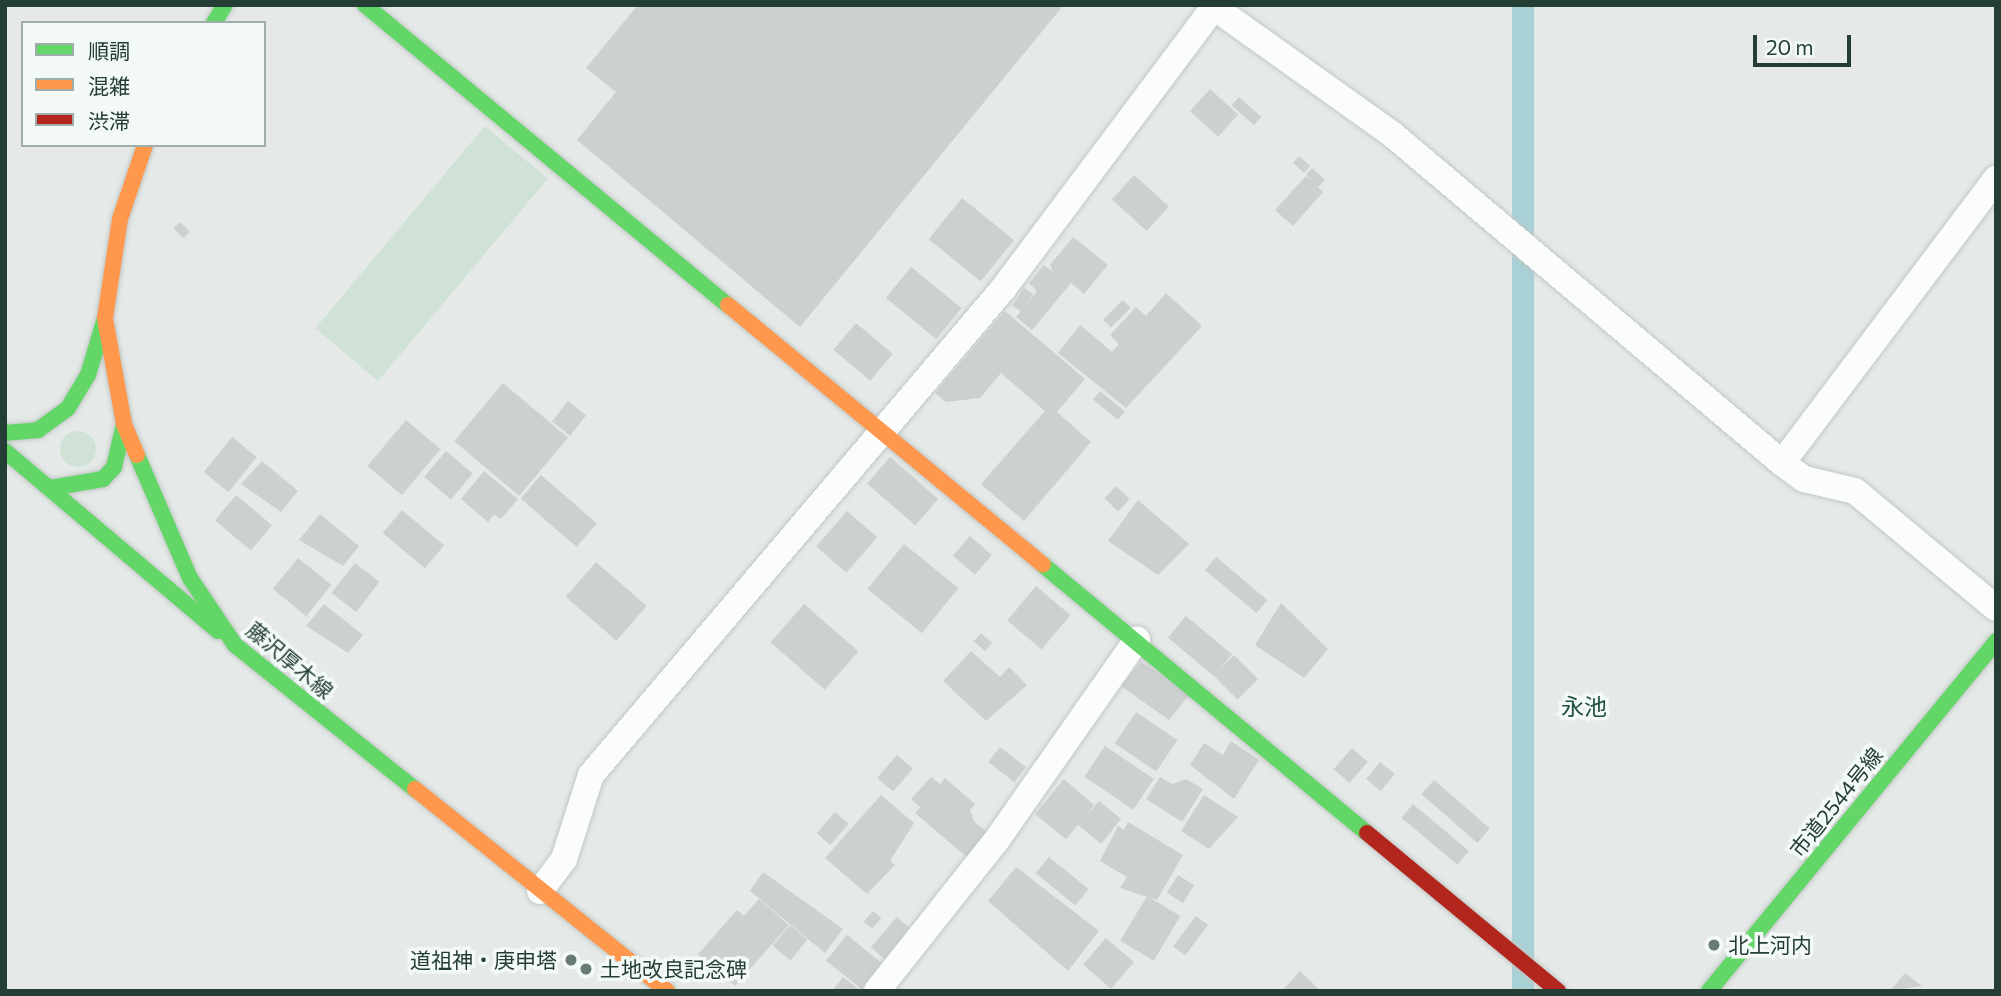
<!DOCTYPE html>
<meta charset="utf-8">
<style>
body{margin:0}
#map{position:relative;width:2001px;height:996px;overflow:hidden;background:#e5eae8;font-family:Commissioner,"Noto Sans JP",sans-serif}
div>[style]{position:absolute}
.green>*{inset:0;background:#cfe2d5;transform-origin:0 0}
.round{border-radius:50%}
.water>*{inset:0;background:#a8d1d6;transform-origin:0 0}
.pier>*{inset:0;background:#e5eae8}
.building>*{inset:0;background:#ccd1cf;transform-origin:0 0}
.roads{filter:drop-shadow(0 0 2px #c2c7c5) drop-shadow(0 0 2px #c2c7c5)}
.street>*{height:26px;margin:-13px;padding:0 13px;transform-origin:13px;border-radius:13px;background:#fbfcfc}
.fast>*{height:16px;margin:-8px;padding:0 8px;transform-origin:8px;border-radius:8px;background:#63d668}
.slow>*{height:16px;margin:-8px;padding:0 8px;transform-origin:8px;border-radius:8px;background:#ff974d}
.jam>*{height:16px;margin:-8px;padding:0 8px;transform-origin:8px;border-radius:8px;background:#b3261e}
.dots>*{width:19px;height:19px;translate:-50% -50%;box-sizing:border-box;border:4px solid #f3f9f6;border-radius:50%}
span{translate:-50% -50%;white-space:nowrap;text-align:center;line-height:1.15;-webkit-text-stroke:7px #f3f9f6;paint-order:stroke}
.street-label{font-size:21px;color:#243d35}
.poi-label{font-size:21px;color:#243d35}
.left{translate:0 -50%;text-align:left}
.right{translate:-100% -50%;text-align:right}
.neighbourhood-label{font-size:23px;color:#204e42}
.frame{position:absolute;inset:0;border:7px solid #243d35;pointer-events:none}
.legend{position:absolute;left:21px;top:21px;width:245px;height:126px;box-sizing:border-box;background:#f3f9f6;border:2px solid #a0aea9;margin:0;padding:9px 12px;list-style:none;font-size:21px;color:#243d35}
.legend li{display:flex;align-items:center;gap:14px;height:35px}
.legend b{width:35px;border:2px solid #a0aea9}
.scale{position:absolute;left:1753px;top:35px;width:98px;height:32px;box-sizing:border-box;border:4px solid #243d35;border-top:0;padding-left:9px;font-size:21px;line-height:24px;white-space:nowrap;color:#243d35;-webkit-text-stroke:5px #f3f9f6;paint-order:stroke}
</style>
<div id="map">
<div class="green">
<div style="left:485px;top:126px;width:82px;height:264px;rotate:40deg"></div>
<div class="round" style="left:60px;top:431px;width:36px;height:36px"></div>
</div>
<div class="water">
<div style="left:1512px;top:5px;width:22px;height:1334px"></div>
</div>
<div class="pier">
<div style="clip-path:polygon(660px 934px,678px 949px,640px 991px,610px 991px)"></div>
</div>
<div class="building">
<div style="clip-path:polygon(638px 5px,1060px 5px,1062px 7px,800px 327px,577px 140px,616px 92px,586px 68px)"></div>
<div style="left:1210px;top:89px;width:38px;height:30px;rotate:42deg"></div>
<div style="left:1239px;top:97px;width:30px;height:11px;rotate:42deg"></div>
<div style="left:1299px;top:156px;width:15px;height:9px;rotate:42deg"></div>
<div style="clip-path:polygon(1312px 168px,1325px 180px,1318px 187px,1323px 192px,1293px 226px,1275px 210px,1306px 176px,1313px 181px,1306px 174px)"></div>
<div style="left:1134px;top:175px;width:47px;height:33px;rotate:42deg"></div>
<div style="left:962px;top:198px;width:67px;height:53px;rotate:39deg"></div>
<div style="left:180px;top:222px;width:14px;height:9px;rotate:45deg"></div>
<div style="clip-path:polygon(1073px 237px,1108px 265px,1084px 294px,1071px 283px,1032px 330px,1016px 317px,1037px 291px,1029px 283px,1044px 265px,1053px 272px,1050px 265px)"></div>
<div style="left:911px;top:267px;width:65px;height:40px;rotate:39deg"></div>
<div style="left:1024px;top:288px;width:11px;height:21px;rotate:34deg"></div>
<div style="clip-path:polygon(1166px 293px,1202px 326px,1126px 408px,1058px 353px,1080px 325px,1112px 352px,1119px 344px,1110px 335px,1136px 307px,1146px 316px)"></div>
<div style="left:1123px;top:300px;width:11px;height:28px;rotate:45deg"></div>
<div style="clip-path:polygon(1005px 311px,1085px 379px,1057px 412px,1091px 442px,1024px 521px,981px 484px,1045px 411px,1001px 373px,980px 398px,946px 402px,935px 393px)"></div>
<div style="left:856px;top:323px;width:48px;height:35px;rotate:40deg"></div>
<div style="left:503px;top:383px;width:85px;height:76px;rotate:40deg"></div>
<div style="left:1100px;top:391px;width:32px;height:11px;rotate:39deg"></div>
<div style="left:568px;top:401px;width:23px;height:26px;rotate:38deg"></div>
<div style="left:406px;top:420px;width:45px;height:60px;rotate:40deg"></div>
<div style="left:232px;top:437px;width:32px;height:45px;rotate:39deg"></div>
<div style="left:446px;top:451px;width:35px;height:34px;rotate:40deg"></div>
<div style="left:890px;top:457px;width:64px;height:35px;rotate:41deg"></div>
<div style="clip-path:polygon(262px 461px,298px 491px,281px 512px,241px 484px)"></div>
<div style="clip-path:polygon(484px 471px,518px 499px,501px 519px,494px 515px,488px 522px,461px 499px)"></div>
<div style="left:541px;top:475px;width:74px;height:31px;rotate:41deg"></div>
<div style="left:1116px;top:486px;width:19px;height:17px;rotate:43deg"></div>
<div style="left:236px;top:495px;width:47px;height:33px;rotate:40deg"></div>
<div style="clip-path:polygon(1138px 500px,1189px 544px,1158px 575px,1108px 541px)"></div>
<div style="left:402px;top:510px;width:55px;height:30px;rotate:40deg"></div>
<div style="left:847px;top:511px;width:40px;height:47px;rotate:41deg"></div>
<div style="clip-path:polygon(320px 514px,359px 546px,343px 566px,299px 540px)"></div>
<div style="left:970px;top:536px;width:29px;height:26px;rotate:41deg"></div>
<div style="left:904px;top:544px;width:70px;height:58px;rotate:39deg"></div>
<div style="left:1216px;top:557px;width:67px;height:17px;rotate:40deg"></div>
<div style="left:298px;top:558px;width:43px;height:40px;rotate:39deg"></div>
<div style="left:596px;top:562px;width:67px;height:46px;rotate:41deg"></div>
<div style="left:355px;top:563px;width:31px;height:38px;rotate:38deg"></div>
<div style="left:1036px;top:586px;width:45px;height:45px;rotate:40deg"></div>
<div style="clip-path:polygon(1281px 603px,1328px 649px,1304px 678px,1255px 645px)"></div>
<div style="clip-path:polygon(324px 604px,363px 635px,348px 653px,306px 626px)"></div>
<div style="left:804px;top:604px;width:72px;height:51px;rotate:41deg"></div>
<div style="left:1186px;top:616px;width:60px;height:28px;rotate:40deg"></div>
<div style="left:981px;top:633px;width:15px;height:11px;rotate:42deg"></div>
<div style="clip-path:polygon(971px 651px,1000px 677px,1009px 667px,1027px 685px,986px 721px,943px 681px)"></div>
<div style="left:1234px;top:655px;width:34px;height:29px;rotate:45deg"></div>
<div style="clip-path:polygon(1141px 662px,1191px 693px,1169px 720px,1121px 686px)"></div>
<div style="left:1136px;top:712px;width:50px;height:38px;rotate:34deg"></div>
<div style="clip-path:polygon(1231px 741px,1259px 760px,1234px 799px,1190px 765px,1204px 743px,1223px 755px)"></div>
<div style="left:1105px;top:746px;width:59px;height:37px;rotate:34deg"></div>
<div style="left:1000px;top:747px;width:33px;height:19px;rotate:38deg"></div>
<div style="left:1352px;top:748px;width:21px;height:28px;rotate:41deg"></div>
<div style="left:897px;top:755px;width:21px;height:30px;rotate:41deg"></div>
<div style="left:1380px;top:762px;width:19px;height:22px;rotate:39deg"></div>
<div style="clip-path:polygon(931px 777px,940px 784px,945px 778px,975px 804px,970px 810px,974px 821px,989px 834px,969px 859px,915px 813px,920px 807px,911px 799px)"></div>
<div style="clip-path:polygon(1160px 777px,1172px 784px,1186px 779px,1203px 789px,1182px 822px,1146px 799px)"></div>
<div style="clip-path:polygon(1064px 779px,1094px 805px,1087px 815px,1099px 801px,1121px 819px,1101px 844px,1078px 825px,1066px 839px,1035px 814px)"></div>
<div style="left:1434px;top:780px;width:74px;height:19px;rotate:41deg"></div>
<div style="clip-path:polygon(881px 795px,914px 823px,890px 861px,895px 865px,867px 894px,825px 858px)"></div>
<div style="clip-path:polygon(1204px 795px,1238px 817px,1209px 849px,1181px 831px)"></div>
<div style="left:1413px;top:804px;width:73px;height:18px;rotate:40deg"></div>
<div style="left:835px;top:812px;width:18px;height:28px;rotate:41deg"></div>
<div style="clip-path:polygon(1128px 822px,1183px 855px,1157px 900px,1120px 888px,1127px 877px,1100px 861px,1118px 826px,1124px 830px)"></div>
<div style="left:1049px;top:857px;width:51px;height:21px;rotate:39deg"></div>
<div style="clip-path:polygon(1016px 867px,1099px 931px,1068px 971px,988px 901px)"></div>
<div style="clip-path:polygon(763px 872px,843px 929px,825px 953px,750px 891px)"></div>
<div style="left:1178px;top:875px;width:19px;height:21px;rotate:32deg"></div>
<div style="left:1147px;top:896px;width:39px;height:52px;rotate:31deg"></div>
<div style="clip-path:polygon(759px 899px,789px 925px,735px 986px,698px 954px,737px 910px,744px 916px)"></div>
<div style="left:873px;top:911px;width:11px;height:14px;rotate:41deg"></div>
<div style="left:1196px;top:916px;width:15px;height:38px;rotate:37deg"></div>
<div style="left:897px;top:917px;width:18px;height:40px;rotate:41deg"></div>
<div style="left:790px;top:925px;width:23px;height:27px;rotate:40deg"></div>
<div style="left:847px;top:935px;width:45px;height:33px;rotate:39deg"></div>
<div style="left:1106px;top:938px;width:37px;height:35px;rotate:41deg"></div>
<div style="clip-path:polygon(1300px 971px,1321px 991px,1282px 991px)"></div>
<div style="clip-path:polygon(1905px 973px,1922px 986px,1890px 991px)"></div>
<div style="clip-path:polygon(843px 977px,861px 991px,832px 991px)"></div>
</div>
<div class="roads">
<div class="street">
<div style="left:1211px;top:5px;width:224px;rotate:35.5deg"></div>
<div style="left:1393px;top:135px;width:509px;rotate:40.14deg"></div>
<div style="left:1782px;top:463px;width:27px;rotate:36deg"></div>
<div style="left:1804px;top:479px;width:52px;rotate:13.2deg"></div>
<div style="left:1855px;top:491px;width:183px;rotate:39.7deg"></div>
<div style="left:1782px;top:463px;width:356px;rotate:-53deg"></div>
<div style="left:540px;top:891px;width:40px;rotate:-53deg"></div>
<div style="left:564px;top:859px;width:88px;rotate:-72.2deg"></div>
<div style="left:591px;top:775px;width:637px;rotate:-49.71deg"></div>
<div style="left:1003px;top:289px;width:352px;rotate:-53.2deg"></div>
<div style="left:877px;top:991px;width:191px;rotate:-51.6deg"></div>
<div style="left:996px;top:841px;width:246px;rotate:-55deg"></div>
</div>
<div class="fast">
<div style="left:365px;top:5px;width:471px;rotate:39.6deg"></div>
<div style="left:214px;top:23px;width:21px;rotate:-59deg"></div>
<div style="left:5px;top:433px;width:33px;rotate:-5deg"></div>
<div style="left:38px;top:430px;width:37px;rotate:-36deg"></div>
<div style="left:68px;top:408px;width:39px;rotate:-59deg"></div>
<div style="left:88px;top:375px;width:59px;rotate:-73.4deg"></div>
<div style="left:5px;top:451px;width:279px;rotate:40.2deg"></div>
<div style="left:137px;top:455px;width:134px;rotate:66.7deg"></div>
<div style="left:190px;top:578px;width:81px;rotate:56.1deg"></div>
<div style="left:235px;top:645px;width:231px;rotate:38.7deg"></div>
<div style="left:50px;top:488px;width:54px;rotate:-9.6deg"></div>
<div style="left:103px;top:479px;width:16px;rotate:-47deg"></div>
<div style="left:114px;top:467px;width:44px;rotate:-76.9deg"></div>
<div style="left:1043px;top:565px;width:420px;rotate:39.6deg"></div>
<div style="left:1709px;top:991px;width:453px;rotate:-50.6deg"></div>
</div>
<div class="slow">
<div style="left:728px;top:305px;width:408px;rotate:39.5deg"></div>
<div style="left:137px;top:455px;width:34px;rotate:-113deg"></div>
<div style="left:124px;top:424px;width:108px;rotate:-100.2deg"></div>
<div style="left:105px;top:318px;width:100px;rotate:-81.4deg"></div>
<div style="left:120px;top:219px;width:78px;rotate:-71.3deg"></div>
<div style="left:415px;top:789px;width:323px;rotate:38.7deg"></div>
</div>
<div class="jam">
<div style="left:1367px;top:833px;width:248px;rotate:39.6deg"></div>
</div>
</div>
<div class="dots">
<div style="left:1714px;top:945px;background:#687a74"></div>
<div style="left:571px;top:960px;background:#687a74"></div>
<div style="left:586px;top:969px;background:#687a74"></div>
</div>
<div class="street-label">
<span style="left:290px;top:660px;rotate:40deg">藤沢厚木線</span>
<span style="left:1836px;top:802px;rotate:-51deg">市道2544号線</span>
</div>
<div class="poi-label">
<span class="left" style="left:1728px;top:945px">北上河内</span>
<span class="right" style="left:557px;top:960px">道祖神・庚申塔</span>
<span class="left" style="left:600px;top:969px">土地改良記念碑</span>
</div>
<div class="neighbourhood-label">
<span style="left:1584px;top:706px">永池</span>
</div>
<div class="frame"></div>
<ul class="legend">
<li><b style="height:9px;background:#63d668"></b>順調</li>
<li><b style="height:9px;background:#ff974d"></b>混雑</li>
<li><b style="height:9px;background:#b3261e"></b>渋滞</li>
</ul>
<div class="scale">20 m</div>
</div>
